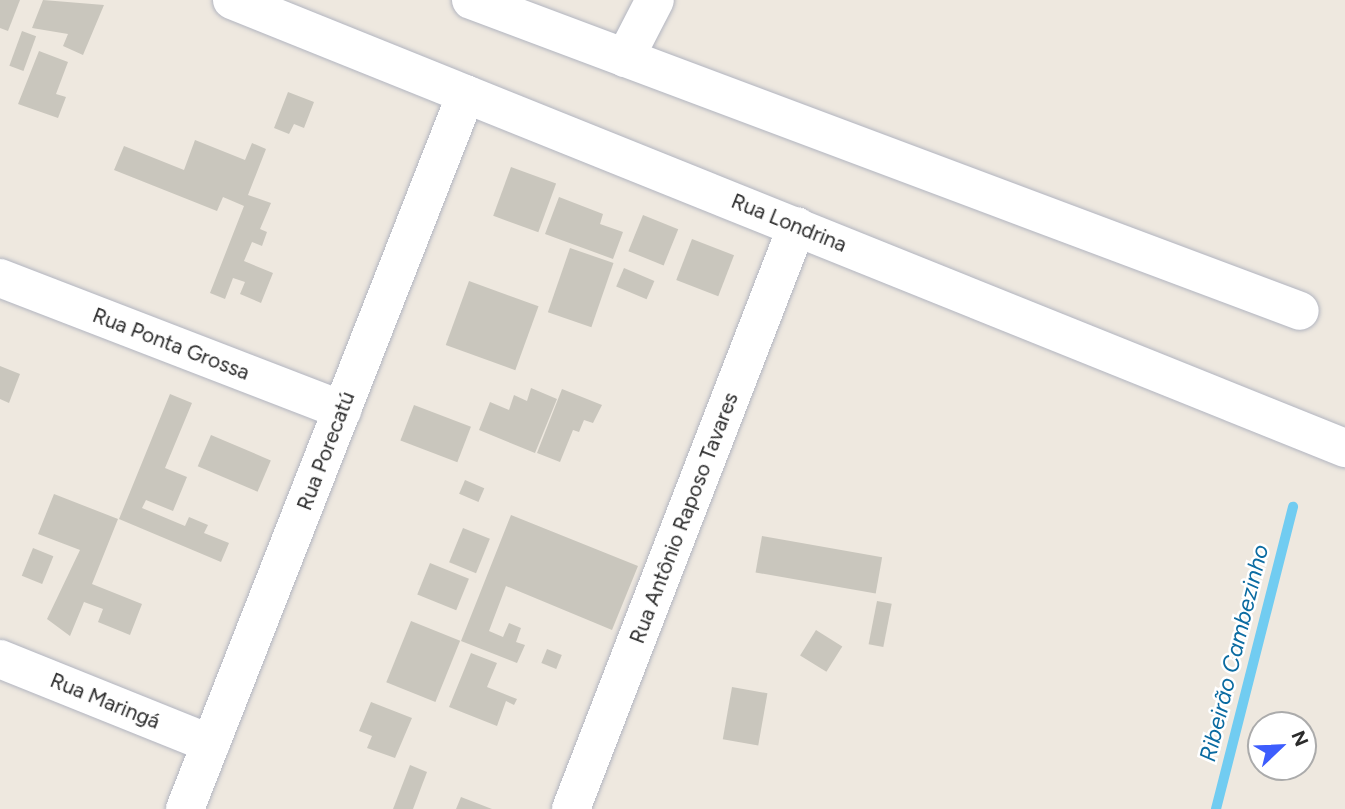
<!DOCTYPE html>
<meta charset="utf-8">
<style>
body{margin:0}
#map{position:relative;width:1345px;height:809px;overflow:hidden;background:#eee8df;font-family:Figtree,sans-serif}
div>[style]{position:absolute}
.stream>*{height:10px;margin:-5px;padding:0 5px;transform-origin:5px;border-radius:5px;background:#71ccf1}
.building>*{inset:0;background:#c9c6bd;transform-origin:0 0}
.roads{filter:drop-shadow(0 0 2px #b2b5c0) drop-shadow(0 0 2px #b2b5c0)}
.street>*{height:38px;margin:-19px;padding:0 19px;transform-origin:19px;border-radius:19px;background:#fff}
span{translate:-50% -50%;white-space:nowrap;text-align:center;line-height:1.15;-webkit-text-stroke:5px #fff;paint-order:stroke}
.street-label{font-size:21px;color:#2c2c2c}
.water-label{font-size:23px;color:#0b6ba1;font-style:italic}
.north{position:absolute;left:1247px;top:711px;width:70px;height:70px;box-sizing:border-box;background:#fff;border:2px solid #ababab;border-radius:50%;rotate:67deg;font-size:19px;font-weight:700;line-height:28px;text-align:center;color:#2c2c2c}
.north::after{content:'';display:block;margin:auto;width:24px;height:32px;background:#3d5dfd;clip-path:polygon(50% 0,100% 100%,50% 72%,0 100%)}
</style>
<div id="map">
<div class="stream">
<div style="left:1216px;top:809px;width:312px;rotate:-75.7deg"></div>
</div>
<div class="building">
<div style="clip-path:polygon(0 0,20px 0,8px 31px,0 28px)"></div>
<div style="clip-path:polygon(43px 0,104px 5px,83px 55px,63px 46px,68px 34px,32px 28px)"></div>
<div style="left:22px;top:31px;width:15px;height:37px;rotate:20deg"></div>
<div style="clip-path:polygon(39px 51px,68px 62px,56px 94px,66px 97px,58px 118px,18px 104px)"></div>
<div style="clip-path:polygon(288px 92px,314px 102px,304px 128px,294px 124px,289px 134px,274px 128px)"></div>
<div style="clip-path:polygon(195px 140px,245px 160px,252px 143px,266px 149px,248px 195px,271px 203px,260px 229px,267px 232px,262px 246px,252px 242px,244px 261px,273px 273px,261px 303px,240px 294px,245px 282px,233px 278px,225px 299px,210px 293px,244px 206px,223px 197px,217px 211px,114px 170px,124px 146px,184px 170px)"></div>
<div style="left:511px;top:167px;width:48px;height:52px;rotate:20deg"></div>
<div style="clip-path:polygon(559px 197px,603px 214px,600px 224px,623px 232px,613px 259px,545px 234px)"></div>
<div style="left:643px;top:215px;width:38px;height:39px;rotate:22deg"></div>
<div style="left:692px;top:239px;width:45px;height:44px;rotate:21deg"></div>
<div style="left:570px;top:248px;width:46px;height:68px;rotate:19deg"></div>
<div style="left:624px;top:268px;width:33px;height:20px;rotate:23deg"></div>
<div style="left:469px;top:281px;width:74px;height:68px;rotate:20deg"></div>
<div style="clip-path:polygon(0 366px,20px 374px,9px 403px,0 399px)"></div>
<div style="clip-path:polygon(531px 388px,557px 399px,535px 453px,479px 430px,490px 402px,509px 410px,514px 395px,527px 401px)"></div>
<div style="clip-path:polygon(562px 389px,602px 405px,593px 423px,584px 420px,579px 432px,573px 430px,560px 462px,537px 453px)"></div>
<div style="clip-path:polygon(170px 394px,192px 403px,165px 468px,187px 477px,173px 511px,146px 500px,142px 508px,185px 526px,189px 517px,208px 525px,204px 533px,229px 543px,221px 562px,119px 519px)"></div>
<div style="left:414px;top:405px;width:61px;height:38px;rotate:21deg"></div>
<div style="left:211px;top:435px;width:65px;height:34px;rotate:23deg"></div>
<div style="left:465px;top:480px;width:21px;height:15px;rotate:23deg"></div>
<div style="clip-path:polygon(54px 494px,118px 519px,92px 584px,142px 604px,130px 635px,98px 622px,103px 609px,84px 602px,70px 636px,47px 619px,80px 550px,38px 534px)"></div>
<div style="clip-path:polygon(511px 515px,638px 566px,612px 630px,506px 586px,489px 631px,503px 637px,509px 623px,521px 628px,516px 642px,525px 645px,517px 663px,461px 641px)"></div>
<div style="left:463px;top:528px;width:29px;height:37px;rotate:22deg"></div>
<div style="left:762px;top:536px;width:122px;height:37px;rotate:10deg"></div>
<div style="left:33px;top:548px;width:22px;height:30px;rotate:22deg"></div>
<div style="left:430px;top:563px;width:42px;height:34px;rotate:22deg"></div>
<div style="left:877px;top:601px;width:15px;height:44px;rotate:11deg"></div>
<div style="left:411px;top:621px;width:53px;height:66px;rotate:22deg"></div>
<div style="left:816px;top:630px;width:31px;height:30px;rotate:32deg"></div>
<div style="left:547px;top:649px;width:16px;height:15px;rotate:22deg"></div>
<div style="clip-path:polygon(471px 653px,497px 663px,487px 687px,517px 699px,514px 705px,506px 701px,497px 726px,449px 707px)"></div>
<div style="left:732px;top:687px;width:36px;height:53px;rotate:10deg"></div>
<div style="clip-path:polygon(371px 702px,412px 718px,395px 758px,367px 748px,372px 736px,359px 731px)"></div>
<div style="clip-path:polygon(410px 765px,427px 772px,413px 809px,393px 809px)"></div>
<div style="clip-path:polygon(461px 797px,492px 809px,456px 809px)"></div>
</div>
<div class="roads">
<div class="street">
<div style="left:232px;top:0;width:1200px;rotate:21.93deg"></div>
<div style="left:471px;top:0;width:885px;rotate:20.56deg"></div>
<div style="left:625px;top:58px;width:65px;rotate:-62.7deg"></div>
<div style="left:0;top:278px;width:367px;rotate:21.1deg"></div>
<div style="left:0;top:659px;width:227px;rotate:21.9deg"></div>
<div style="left:185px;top:809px;width:768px;rotate:-68.54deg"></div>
<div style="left:571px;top:809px;width:625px;rotate:-68.81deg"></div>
</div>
</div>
<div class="street-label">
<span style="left:789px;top:223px;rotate:22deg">Rua Londrina</span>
<span style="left:171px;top:344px;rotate:21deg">Rua Ponta Grossa</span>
<span style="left:326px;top:451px;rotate:-69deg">Rua Porecatú</span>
<span style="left:684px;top:518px;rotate:-69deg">Rua Antônio Raposo Tavares</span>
<span style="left:105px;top:701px;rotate:22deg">Rua Maringá</span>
</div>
<div class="water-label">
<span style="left:1234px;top:653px;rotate:-76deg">Ribeirão Cambezinho</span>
</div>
<div class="north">N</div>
</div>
